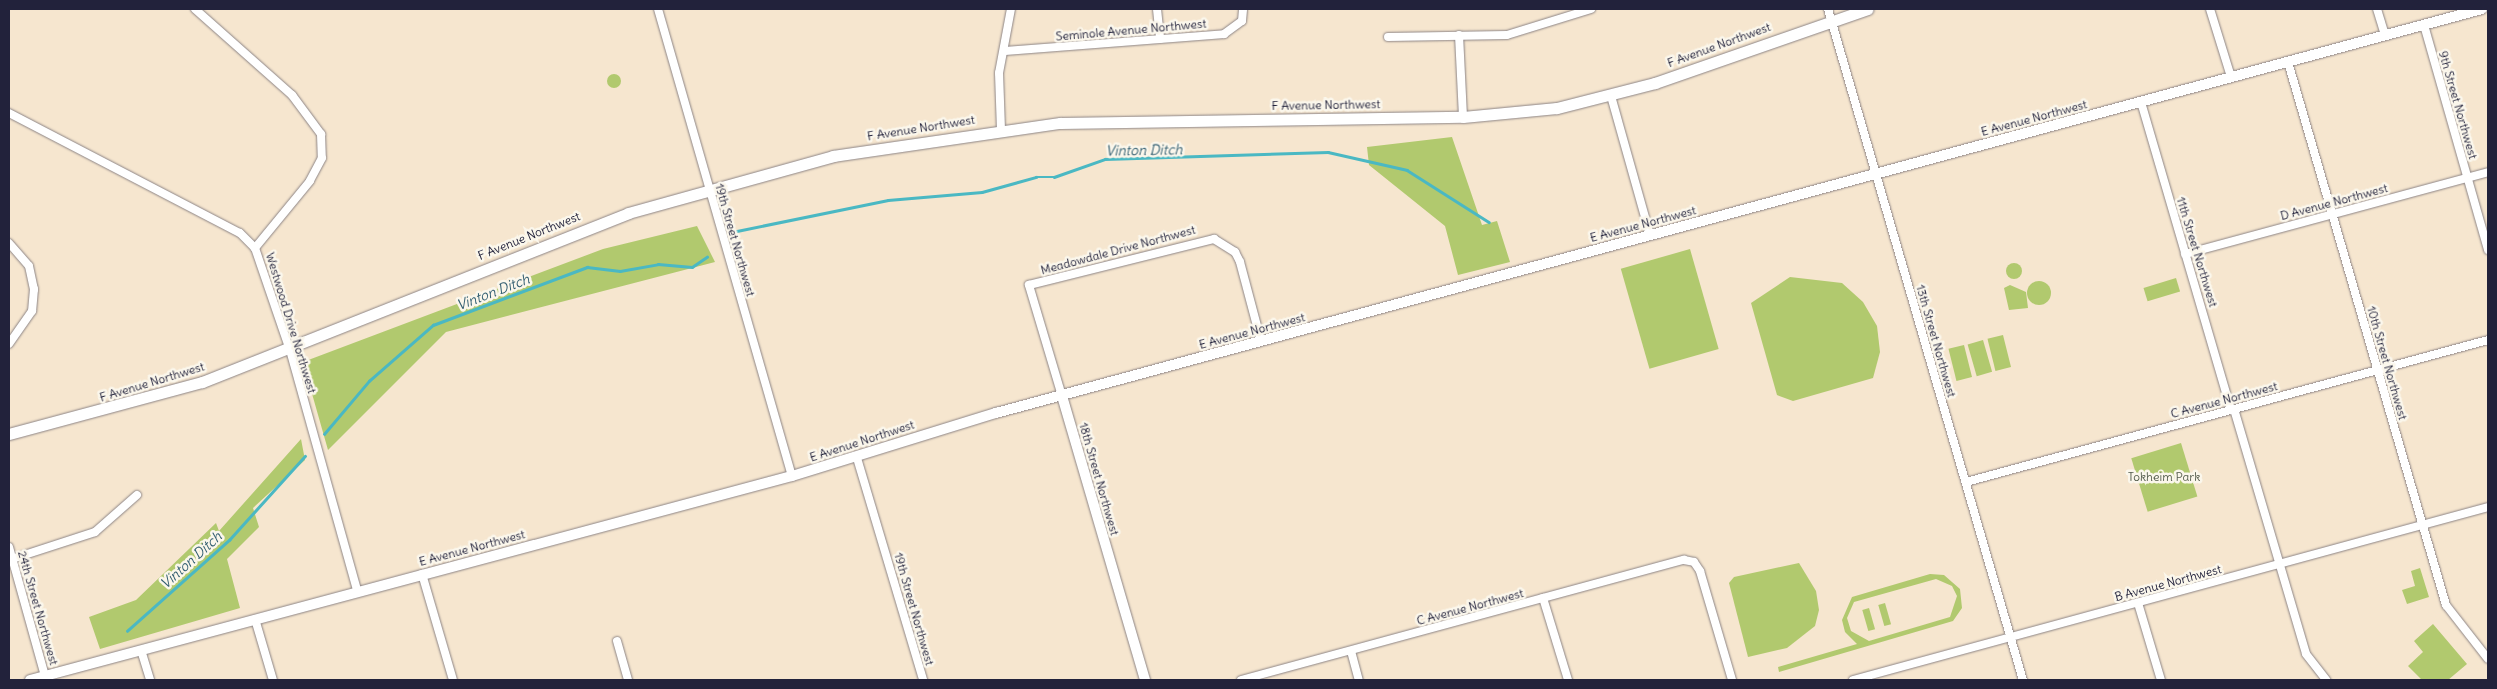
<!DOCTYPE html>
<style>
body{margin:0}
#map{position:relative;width:2497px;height:689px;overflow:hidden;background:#f6e6cf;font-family:Delius,sans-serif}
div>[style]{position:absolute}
.green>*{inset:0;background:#b1c96e;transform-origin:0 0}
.round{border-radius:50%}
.stream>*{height:2.5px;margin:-1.25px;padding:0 1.25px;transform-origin:1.25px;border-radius:1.25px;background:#4ab8c3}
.roads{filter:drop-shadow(0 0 1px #8c8485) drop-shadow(0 0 1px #8c8485)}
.minor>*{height:8px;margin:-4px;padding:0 4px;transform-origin:4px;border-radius:4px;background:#fff}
.tertiary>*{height:10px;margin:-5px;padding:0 5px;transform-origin:5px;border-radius:5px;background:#fff}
.secondary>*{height:11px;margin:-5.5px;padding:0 5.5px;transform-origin:5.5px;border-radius:5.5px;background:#fff}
span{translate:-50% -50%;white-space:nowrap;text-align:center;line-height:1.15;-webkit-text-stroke:5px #fbf7ec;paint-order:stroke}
.street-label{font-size:12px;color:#22223b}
.park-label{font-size:12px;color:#545c4d}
.water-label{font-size:14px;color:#325e71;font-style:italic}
.frame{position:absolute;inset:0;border:10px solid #22223b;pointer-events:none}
</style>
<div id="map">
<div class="green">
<div class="round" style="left:607px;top:74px;width:14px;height:14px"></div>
<div style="clip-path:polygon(1452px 137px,1482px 225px,1497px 221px,1510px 262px,1458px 275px,1445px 226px,1369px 165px,1367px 147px)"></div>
<div style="clip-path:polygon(697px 226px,715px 262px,446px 332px,328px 450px,303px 362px,603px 249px)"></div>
<div style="left:1690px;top:249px;width:104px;height:72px;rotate:74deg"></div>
<div class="round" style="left:2006px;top:263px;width:16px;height:16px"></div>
<div style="clip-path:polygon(1790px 277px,1842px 283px,1863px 302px,1877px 326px,1880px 352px,1873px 378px,1793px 401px,1777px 395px,1751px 303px)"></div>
<div style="left:2176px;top:278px;width:14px;height:34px;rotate:73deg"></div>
<div class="round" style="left:2027px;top:281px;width:24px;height:24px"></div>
<div style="clip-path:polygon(2010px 285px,2026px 292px,2028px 308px,2009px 310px,2004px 288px)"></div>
<div style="left:2003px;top:335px;width:33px;height:16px;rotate:76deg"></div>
<div style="left:1983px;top:340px;width:33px;height:16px;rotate:74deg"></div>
<div style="left:1964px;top:345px;width:33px;height:16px;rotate:76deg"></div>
<div style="clip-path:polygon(301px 439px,305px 460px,253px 508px,259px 527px,227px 559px,240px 608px,100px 649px,89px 617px,136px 600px,216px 523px,219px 531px)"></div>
<div style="left:2181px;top:443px;width:56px;height:52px;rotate:73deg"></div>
<div style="clip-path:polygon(1799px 563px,1816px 591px,1819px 610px,1815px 626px,1787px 648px,1748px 657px,1729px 583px,1734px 577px)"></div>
<div style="clip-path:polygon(2420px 568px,2429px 597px,2407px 604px,2402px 590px,2415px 586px,2411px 571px)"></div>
<div style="clip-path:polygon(evenodd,1930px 574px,1944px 575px,1960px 589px,1962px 608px,1953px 621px,1779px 672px,1778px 667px,1857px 644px,1845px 632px,1842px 620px,1852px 597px,1930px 574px,1936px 579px,1952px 586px,1957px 596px,1950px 617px,1869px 641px,1851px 631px,1847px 618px,1854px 602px,1936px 579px)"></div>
<div style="left:1885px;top:603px;width:22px;height:7px;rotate:74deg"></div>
<div style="left:1869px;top:608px;width:22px;height:7px;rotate:74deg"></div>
<div style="clip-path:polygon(2433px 624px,2467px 664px,2448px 680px,2422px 680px,2408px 666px,2423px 652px,2414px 641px)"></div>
</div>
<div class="stream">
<div style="left:732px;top:232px;width:159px;rotate:-11.6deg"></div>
<div style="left:888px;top:200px;width:94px;rotate:-4.9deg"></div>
<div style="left:982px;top:192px;width:56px;rotate:-15.5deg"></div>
<div style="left:1036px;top:177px;width:18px"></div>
<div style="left:1054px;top:177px;width:54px;rotate:-19.4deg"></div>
<div style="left:1105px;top:159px;width:223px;rotate:-1.8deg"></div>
<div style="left:1328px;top:152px;width:81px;rotate:12.8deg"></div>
<div style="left:1407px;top:170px;width:97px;rotate:32.4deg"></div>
<div style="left:324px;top:434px;width:70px;rotate:-49.7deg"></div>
<div style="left:369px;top:381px;width:85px;rotate:-41.2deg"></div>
<div style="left:433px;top:325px;width:165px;rotate:-20.6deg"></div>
<div style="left:587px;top:267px;width:33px;rotate:7deg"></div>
<div style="left:620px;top:271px;width:39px;rotate:-10deg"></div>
<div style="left:658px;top:264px;width:34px;rotate:5deg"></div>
<div style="left:692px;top:267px;width:18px;rotate:-34deg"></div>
<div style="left:127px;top:631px;width:137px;rotate:-41.7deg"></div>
<div style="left:229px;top:540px;width:113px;rotate:-47.9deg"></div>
</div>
<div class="roads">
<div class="minor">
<div style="left:195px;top:9px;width:130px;rotate:41.6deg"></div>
<div style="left:292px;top:95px;width:49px;rotate:53.4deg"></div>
<div style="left:321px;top:134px;width:24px;rotate:88deg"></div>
<div style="left:322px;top:158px;width:26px;rotate:118deg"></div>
<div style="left:310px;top:181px;width:87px;rotate:129.4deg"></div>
<div style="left:658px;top:9px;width:486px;rotate:74deg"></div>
<div style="left:1157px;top:9px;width:30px;rotate:84deg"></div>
<div style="left:1828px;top:9px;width:699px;rotate:73.8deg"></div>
<div style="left:2210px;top:9px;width:71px;rotate:72.8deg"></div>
<div style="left:2377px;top:9px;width:27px;rotate:73deg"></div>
<div style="left:2424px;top:25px;width:234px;rotate:74.1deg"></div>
<div style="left:1459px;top:35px;width:82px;rotate:87.2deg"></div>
<div style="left:1388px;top:37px;width:119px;rotate:-1deg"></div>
<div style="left:1507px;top:35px;width:88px;rotate:-17.2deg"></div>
<div style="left:1005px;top:51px;width:220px;rotate:-4.4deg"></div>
<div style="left:1224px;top:34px;width:22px;rotate:-36deg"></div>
<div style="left:1242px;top:21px;width:12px;rotate:-85deg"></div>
<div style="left:2288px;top:62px;width:566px;rotate:73.78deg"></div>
<div style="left:2446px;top:605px;width:68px;rotate:52.1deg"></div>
<div style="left:1611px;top:96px;width:144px;rotate:74.3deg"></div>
<div style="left:2141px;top:102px;width:321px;rotate:73.7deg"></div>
<div style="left:9px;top:113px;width:260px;rotate:27.5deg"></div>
<div style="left:240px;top:233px;width:21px;rotate:45deg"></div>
<div style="left:255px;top:248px;width:108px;rotate:71.1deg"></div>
<div style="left:290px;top:350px;width:249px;rotate:74.4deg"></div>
<div style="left:1001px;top:130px;width:57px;rotate:-92deg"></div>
<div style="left:999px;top:73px;width:65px;rotate:-79.4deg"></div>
<div style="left:9px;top:243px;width:30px;rotate:49deg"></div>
<div style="left:29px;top:266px;width:24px;rotate:78deg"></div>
<div style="left:34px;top:289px;width:22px;rotate:95deg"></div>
<div style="left:32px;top:311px;width:40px;rotate:124.9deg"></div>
<div style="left:2185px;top:254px;width:314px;rotate:-15.1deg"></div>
<div style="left:1062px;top:396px;width:116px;rotate:-106.6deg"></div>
<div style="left:1029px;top:285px;width:191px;rotate:-14deg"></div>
<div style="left:1214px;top:239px;width:25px;rotate:32deg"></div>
<div style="left:1235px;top:252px;width:11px;rotate:63deg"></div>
<div style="left:1240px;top:262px;width:82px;rotate:75.1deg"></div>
<div style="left:2234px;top:409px;width:255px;rotate:73.6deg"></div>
<div style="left:2306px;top:654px;width:33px;rotate:52deg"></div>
<div style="left:857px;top:458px;width:232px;rotate:73.4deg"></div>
<div style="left:1966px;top:482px;width:541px;rotate:-15.22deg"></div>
<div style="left:9px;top:547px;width:134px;rotate:74.4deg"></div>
<div style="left:12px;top:559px;width:87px;rotate:-18deg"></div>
<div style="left:95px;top:532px;width:56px;rotate:-41.4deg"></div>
<div style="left:422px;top:574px;width:110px;rotate:73.7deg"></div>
<div style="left:1543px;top:598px;width:86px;rotate:73deg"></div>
<div style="left:2138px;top:603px;width:80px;rotate:73.4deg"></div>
<div style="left:255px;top:619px;width:64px;rotate:73.6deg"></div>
<div style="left:617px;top:641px;width:41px;rotate:74.2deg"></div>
<div style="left:141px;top:650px;width:31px;rotate:73deg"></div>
<div style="left:1351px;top:651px;width:30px;rotate:75deg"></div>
<div style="left:1241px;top:680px;width:459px;rotate:-15.2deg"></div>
<div style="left:1684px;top:560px;width:10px;rotate:11deg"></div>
<div style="left:1694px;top:562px;width:11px;rotate:56deg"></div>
<div style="left:1700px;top:571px;width:114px;rotate:73.6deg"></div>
<div style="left:1853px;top:680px;width:658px;rotate:-15.24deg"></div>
</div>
<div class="tertiary">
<div style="left:1062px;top:396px;width:296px;rotate:73.7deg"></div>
<div style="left:30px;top:680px;width:789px;rotate:-14.99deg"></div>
<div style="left:792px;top:476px;width:214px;rotate:-17.2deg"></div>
<div style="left:996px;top:413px;width:1540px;rotate:-15.21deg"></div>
</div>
<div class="secondary">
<div style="left:9px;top:434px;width:200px;rotate:-15.1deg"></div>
<div style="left:202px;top:382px;width:458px;rotate:-21.6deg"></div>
<div style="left:628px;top:213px;width:213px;rotate:-15.5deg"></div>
<div style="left:833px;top:156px;width:229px;rotate:-8.3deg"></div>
<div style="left:1060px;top:123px;width:403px;rotate:-0.9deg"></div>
<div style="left:1463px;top:117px;width:94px;rotate:-5.5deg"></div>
<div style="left:1557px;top:108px;width:101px;rotate:-14.3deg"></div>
<div style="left:1655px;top:83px;width:225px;rotate:-19.2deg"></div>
</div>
</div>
<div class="street-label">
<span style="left:1131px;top:30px;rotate:-5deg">Seminole Avenue Northwest</span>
<span style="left:1719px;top:45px;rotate:-20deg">F Avenue Northwest</span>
<span style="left:1326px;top:105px;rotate:-1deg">F Avenue Northwest</span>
<span style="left:2458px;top:105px;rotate:74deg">9th Street Northwest</span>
<span style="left:2034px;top:118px;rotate:-15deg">E Avenue Northwest</span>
<span style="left:921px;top:128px;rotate:-9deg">F Avenue Northwest</span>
<span style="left:2334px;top:202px;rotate:-15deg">D Avenue Northwest</span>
<span style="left:1643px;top:224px;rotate:-15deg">E Avenue Northwest</span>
<span style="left:529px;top:236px;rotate:-22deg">F Avenue Northwest</span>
<span style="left:735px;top:240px;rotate:74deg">19th Street Northwest</span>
<span style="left:1118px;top:250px;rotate:-15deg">Meadowdale Drive Northwest</span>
<span style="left:2197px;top:252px;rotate:73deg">11th Street Northwest</span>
<span style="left:291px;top:323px;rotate:73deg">Westwood Drive Northwest</span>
<span style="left:1252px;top:331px;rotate:-15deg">E Avenue Northwest</span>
<span style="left:1936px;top:341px;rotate:74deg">13th Street Northwest</span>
<span style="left:2387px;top:363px;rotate:74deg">10th Street Northwest</span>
<span style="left:152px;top:382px;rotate:-17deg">F Avenue Northwest</span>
<span style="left:2224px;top:400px;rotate:-15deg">C Avenue Northwest</span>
<span style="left:862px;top:441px;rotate:-18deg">E Avenue Northwest</span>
<span style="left:1099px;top:479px;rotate:74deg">18th Street Northwest</span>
<span style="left:472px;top:548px;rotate:-15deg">E Avenue Northwest</span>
<span style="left:2168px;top:583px;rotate:-15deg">B Avenue Northwest</span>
<span style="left:1470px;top:607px;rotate:-15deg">C Avenue Northwest</span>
<span style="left:38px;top:608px;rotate:74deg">24th Street Northwest</span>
<span style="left:914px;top:609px;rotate:74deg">19th Street Northwest</span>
</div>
<div class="park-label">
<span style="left:2164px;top:477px">Tokheim Park</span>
</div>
<div class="water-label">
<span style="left:1144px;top:150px;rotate:-1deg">Vinton Ditch</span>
<span style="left:493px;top:292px;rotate:-21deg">Vinton Ditch</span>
<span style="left:191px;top:560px;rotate:-42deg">Vinton Ditch</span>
</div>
<div class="frame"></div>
</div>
